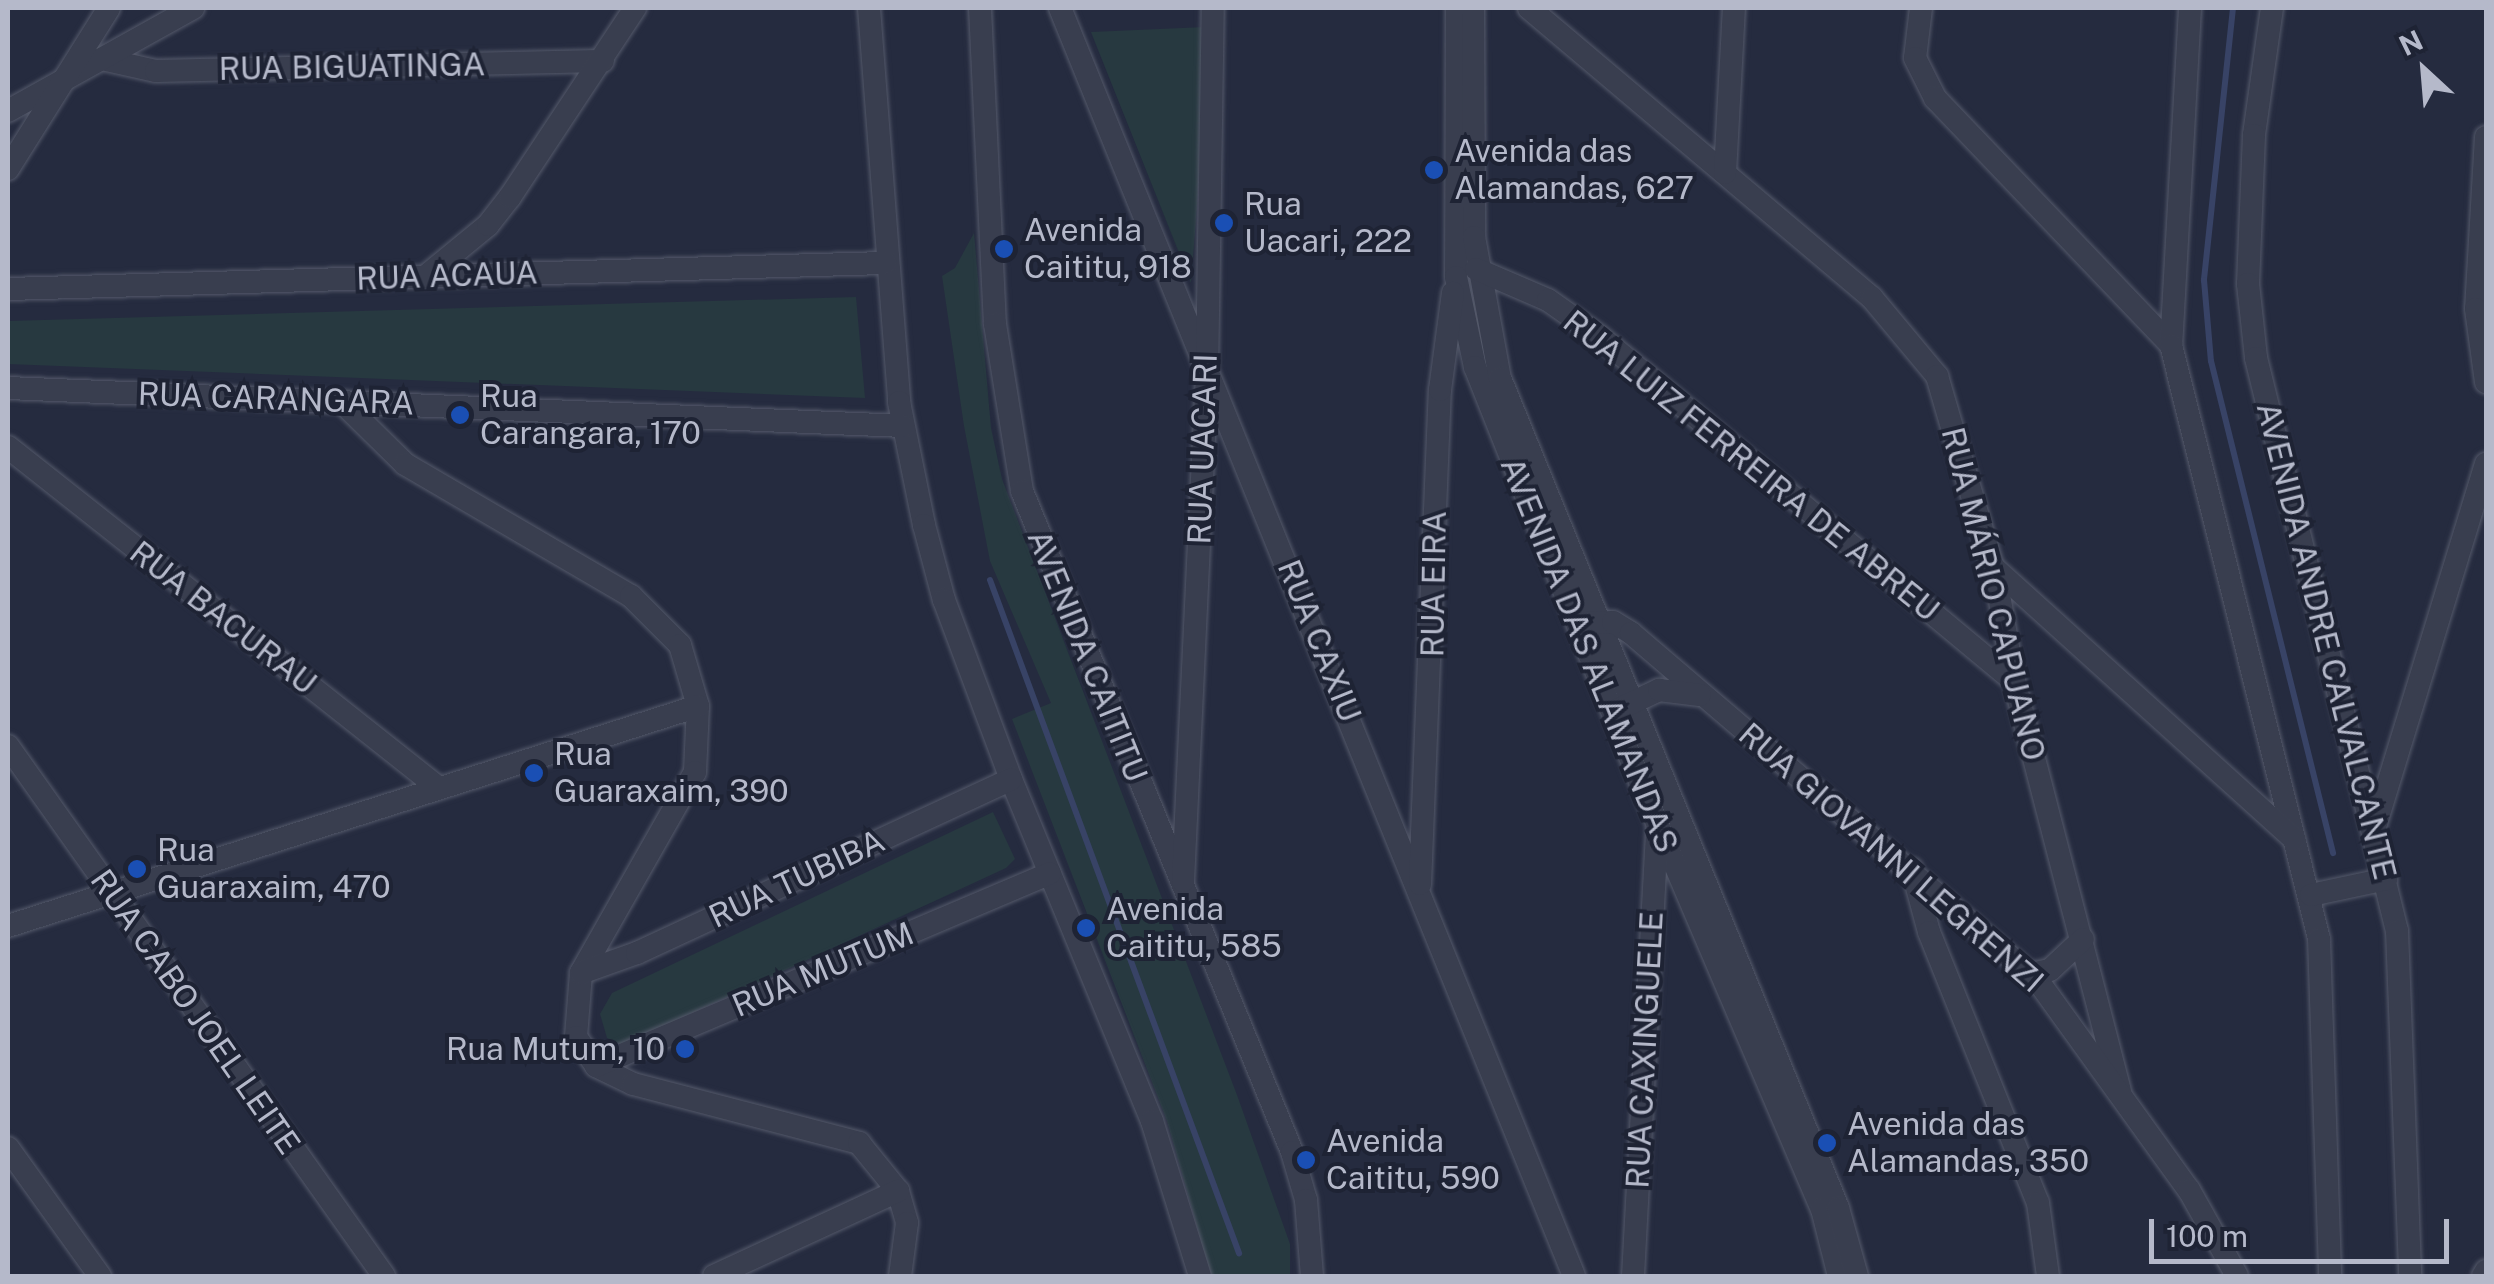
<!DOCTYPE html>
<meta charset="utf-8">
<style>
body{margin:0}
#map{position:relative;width:2494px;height:1284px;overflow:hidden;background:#252b3f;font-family:"Public Sans",sans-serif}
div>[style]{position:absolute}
.green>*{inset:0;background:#273940}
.stream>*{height:6px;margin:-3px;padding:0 3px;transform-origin:3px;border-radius:3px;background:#384366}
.roads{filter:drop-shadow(0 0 2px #54596a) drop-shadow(0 0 2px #54596a)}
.minor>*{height:22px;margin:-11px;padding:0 11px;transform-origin:11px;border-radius:11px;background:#393e4f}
.dots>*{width:28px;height:28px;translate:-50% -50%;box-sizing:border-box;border:5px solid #1e2334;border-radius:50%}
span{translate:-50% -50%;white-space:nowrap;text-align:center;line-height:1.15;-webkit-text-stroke:8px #1e2334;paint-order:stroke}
.street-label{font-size:32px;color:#b5b9ca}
.poi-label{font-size:32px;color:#b5b9ca}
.left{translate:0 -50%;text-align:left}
.right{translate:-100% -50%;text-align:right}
.frame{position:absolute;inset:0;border:10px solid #b5b9ca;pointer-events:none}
.north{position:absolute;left:2374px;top:20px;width:100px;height:100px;-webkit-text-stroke:8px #1e2334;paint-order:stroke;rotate:334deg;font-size:28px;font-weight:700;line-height:40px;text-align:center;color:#b5b9ca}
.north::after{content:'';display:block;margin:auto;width:35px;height:45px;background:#b5b9ca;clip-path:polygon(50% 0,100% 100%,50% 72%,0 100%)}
.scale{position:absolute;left:2149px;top:1219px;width:300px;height:45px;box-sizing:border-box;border:5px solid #b5b9ca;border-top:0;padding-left:12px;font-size:30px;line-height:35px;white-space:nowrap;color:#b5b9ca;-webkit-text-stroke:8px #1e2334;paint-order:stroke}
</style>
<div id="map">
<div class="green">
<div style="clip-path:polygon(1205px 27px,1198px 194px,1191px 283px,1091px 32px)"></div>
<div style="clip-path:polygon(974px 233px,991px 428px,1002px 479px,1237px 1095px,1290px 1244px,1290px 1276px,1211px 1276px,1167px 1121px,1012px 719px,1051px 703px,990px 561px,964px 426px,942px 276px,955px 268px)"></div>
<div style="clip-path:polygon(856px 297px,865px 398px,8px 364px,8px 321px)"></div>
<div style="clip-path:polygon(993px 812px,1015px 859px,1006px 868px,623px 1045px,607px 1038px,600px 1014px,612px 993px)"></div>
</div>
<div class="stream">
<div style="left:2233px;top:8px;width:274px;rotate:96.1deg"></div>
<div style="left:2204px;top:280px;width:81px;rotate:85.1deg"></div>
<div style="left:2211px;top:361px;width:507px;rotate:76.07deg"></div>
<div style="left:990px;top:580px;width:718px;rotate:69.7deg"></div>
</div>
<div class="roads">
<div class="minor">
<div style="left:869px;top:8px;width:395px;rotate:85.6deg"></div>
<div style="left:899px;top:402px;width:126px;rotate:78.5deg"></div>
<div style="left:924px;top:525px;width:78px;rotate:75.1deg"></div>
<div style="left:944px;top:600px;width:191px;rotate:69.5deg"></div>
<div style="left:1011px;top:779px;width:370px;rotate:67.6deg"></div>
<div style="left:1152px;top:1121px;width:162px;rotate:72.8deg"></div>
<div style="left:980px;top:8px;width:316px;rotate:87.3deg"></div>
<div style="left:995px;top:324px;width:169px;rotate:80.8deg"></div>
<div style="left:1022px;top:491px;width:714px;rotate:67.78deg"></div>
<div style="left:1292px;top:1152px;width:50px;rotate:73.7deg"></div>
<div style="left:1306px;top:1200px;width:76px;rotate:85.5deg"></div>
<div style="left:1060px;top:8px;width:1368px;rotate:67.93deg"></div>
<div style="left:1457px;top:8px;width:269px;rotate:90.2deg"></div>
<div style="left:1456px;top:277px;width:92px;rotate:78.1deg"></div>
<div style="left:1475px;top:367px;width:463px;rotate:68.3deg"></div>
<div style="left:1646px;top:797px;width:448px;rotate:66.9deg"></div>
<div style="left:1822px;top:1209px;width:69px;rotate:75.8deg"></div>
<div style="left:1473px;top:8px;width:229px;rotate:89.7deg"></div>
<div style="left:1474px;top:237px;width:143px;rotate:79.6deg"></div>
<div style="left:1500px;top:378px;width:896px;rotate:67.84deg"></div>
<div style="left:1838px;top:1208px;width:71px;rotate:74.4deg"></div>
<div style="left:1529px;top:8px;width:449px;rotate:40.2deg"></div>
<div style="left:1872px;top:298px;width:102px;rotate:50.2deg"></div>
<div style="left:1937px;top:376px;width:210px;rotate:73.7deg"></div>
<div style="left:1996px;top:578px;width:105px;rotate:80.1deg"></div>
<div style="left:2014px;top:681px;width:423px;rotate:75.5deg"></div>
<div style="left:1921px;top:8px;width:50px;rotate:96.8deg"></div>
<div style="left:1915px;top:58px;width:45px;rotate:63.4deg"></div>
<div style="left:1935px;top:98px;width:342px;rotate:46.3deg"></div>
<div style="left:2190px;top:8px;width:338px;rotate:93.2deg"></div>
<div style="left:2171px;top:345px;width:612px;rotate:76.01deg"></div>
<div style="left:2319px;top:939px;width:337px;rotate:88.1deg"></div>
<div style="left:2272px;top:8px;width:128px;rotate:98.1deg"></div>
<div style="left:2254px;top:135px;width:149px;rotate:92.3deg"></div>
<div style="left:2248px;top:284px;width:74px;rotate:83.8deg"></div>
<div style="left:2256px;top:358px;width:590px;rotate:76.18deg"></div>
<div style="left:2397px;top:931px;width:345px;rotate:87.8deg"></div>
<div style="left:102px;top:59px;width:55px;rotate:12.5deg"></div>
<div style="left:156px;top:71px;width:447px;rotate:-1.3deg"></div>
<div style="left:8px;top:111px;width:212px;rotate:-29.1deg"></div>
<div style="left:2486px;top:137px;width:172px;rotate:93.3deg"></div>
<div style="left:2476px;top:309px;width:74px;rotate:82.2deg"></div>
<div style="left:8px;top:169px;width:190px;rotate:-57.9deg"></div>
<div style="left:1725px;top:173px;width:165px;rotate:-86.9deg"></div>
<div style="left:1476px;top:269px;width:78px;rotate:23.3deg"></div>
<div style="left:1548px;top:300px;width:62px;rotate:35.2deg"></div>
<div style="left:1599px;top:336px;width:540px;rotate:39.74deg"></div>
<div style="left:426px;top:276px;width:80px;rotate:-39.4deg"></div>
<div style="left:488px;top:225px;width:36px;rotate:-52deg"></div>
<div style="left:510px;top:197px;width:227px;rotate:-56.5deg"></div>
<div style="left:8px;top:289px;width:878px;rotate:-1.7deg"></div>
<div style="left:8px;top:388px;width:896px;rotate:2.43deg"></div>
<div style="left:342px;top:402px;width:88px;rotate:44.5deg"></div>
<div style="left:405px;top:464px;width:262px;rotate:30.3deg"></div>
<div style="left:631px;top:596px;width:69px;rotate:45deg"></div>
<div style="left:680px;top:645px;width:64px;rotate:73.6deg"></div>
<div style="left:698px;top:706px;width:66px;rotate:92.6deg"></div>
<div style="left:695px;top:772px;width:231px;rotate:119.6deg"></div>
<div style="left:581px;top:973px;width:64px;rotate:94.5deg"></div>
<div style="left:576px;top:1037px;width:35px;rotate:55deg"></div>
<div style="left:596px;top:1066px;width:41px;rotate:25.9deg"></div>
<div style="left:633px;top:1084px;width:234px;rotate:14.6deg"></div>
<div style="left:859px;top:1143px;width:62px;rotate:50.9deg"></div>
<div style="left:898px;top:1191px;width:33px;rotate:74deg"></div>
<div style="left:907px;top:1223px;width:53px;rotate:97.5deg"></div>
<div style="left:8px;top:447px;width:550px;rotate:38.35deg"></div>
<div style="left:1993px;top:567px;width:406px;rotate:42.1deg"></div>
<div style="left:1586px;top:623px;width:27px;rotate:-2deg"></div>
<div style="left:1613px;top:622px;width:21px;rotate:31deg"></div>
<div style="left:1631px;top:633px;width:535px;rotate:40.53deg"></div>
<div style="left:2038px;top:981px;width:258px;rotate:54.2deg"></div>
<div style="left:2189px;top:1190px;width:98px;rotate:60.8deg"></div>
<div style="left:1617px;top:710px;width:47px;rotate:-25.5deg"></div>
<div style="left:1659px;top:690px;width:41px;rotate:7deg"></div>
<div style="left:8px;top:746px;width:650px;rotate:54.65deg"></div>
<div style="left:2374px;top:830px;width:383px;rotate:-73deg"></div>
<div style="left:1912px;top:869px;width:65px;rotate:74.9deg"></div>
<div style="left:1929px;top:932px;width:292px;rotate:68.1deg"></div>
<div style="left:2038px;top:1203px;width:74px;rotate:82.2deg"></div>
<div style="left:1183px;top:881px;width:508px;rotate:-87.29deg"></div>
<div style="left:1207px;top:374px;width:366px;rotate:-89.1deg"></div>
<div style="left:1420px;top:884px;width:494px;rotate:-87.7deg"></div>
<div style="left:1440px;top:390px;width:98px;rotate:-82.4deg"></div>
<div style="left:2311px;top:895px;width:77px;rotate:-12deg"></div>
<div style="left:8px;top:926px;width:724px;rotate:-17.68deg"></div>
<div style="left:581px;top:973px;width:59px;rotate:-19.7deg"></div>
<div style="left:637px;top:953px;width:412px;rotate:-24.9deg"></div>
<div style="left:2031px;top:974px;width:19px;rotate:-12deg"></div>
<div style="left:2050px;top:970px;width:45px;rotate:-43.2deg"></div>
<div style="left:596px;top:1066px;width:493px;rotate:-23deg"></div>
<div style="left:8px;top:1148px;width:158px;rotate:54.3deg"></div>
<div style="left:714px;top:1276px;width:203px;rotate:-24.8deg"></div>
<div style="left:1633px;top:1276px;width:446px;rotate:-86.9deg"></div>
<div style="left:2483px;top:1276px;width:6px;rotate:-59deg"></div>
</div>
</div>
<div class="dots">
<div style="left:1434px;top:170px;background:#1a4fb4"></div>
<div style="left:1224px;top:223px;background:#1a4fb4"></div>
<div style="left:1004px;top:249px;background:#1a4fb4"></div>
<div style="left:460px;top:415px;background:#1a4fb4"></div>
<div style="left:534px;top:773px;background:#1a4fb4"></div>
<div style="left:137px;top:869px;background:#1a4fb4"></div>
<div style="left:1086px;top:928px;background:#1a4fb4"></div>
<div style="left:685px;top:1049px;background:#1a4fb4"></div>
<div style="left:1827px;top:1143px;background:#1a4fb4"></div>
<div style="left:1306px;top:1160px;background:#1a4fb4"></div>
</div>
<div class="street-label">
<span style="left:352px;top:67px;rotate:-1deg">RUA BIGUATINGA</span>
<span style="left:447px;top:276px;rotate:-2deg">RUA ACAUA</span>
<span style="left:276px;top:399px;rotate:2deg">RUA CARANGARA</span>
<span style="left:1203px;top:449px;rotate:-88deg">RUA UACARI</span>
<span style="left:1751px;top:466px;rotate:39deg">RUA LUIZ FERREIRA DE ABREU</span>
<span style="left:1434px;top:584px;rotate:-89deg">RUA EIRA</span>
<span style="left:1993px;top:594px;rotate:76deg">RUA MÁRIO CAPUANO</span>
<span style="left:223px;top:618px;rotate:38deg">RUA BACURAU</span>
<span style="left:1319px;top:641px;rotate:68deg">RUA CAXIU</span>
<span style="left:2326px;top:641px;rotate:76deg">AVENIDA ANDRE CALVALCANTE</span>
<span style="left:1589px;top:655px;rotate:68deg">AVENIDA DAS ALAMANDAS</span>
<span style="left:1087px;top:656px;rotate:68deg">AVENIDA CAITITU</span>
<span style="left:1891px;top:858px;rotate:41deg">RUA GIOVANNI LEGRENZI</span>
<span style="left:797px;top:879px;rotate:-25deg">RUA TUBIBA</span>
<span style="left:823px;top:970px;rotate:-23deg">RUA MUTUM</span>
<span style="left:195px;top:1012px;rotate:55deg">RUA CABO JOEL LEITE</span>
<span style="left:1645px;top:1050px;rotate:-87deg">RUA CAXINGUELE</span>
</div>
<div class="poi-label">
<span class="left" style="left:1454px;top:170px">Avenida das<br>Alamandas, 627</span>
<span class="left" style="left:1244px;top:223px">Rua<br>Uacari, 222</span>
<span class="left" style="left:1024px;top:249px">Avenida<br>Caititu, 918</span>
<span class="left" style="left:480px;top:415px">Rua<br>Carangara, 170</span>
<span class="left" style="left:554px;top:773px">Rua<br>Guaraxaim, 390</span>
<span class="left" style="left:157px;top:869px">Rua<br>Guaraxaim, 470</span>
<span class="left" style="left:1106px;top:928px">Avenida<br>Caititu, 585</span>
<span class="right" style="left:665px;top:1049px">Rua Mutum, 10</span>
<span class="left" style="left:1847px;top:1143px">Avenida das<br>Alamandas, 350</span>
<span class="left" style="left:1326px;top:1160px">Avenida<br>Caititu, 590</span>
</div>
<div class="frame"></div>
<div class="north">N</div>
<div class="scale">100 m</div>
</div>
